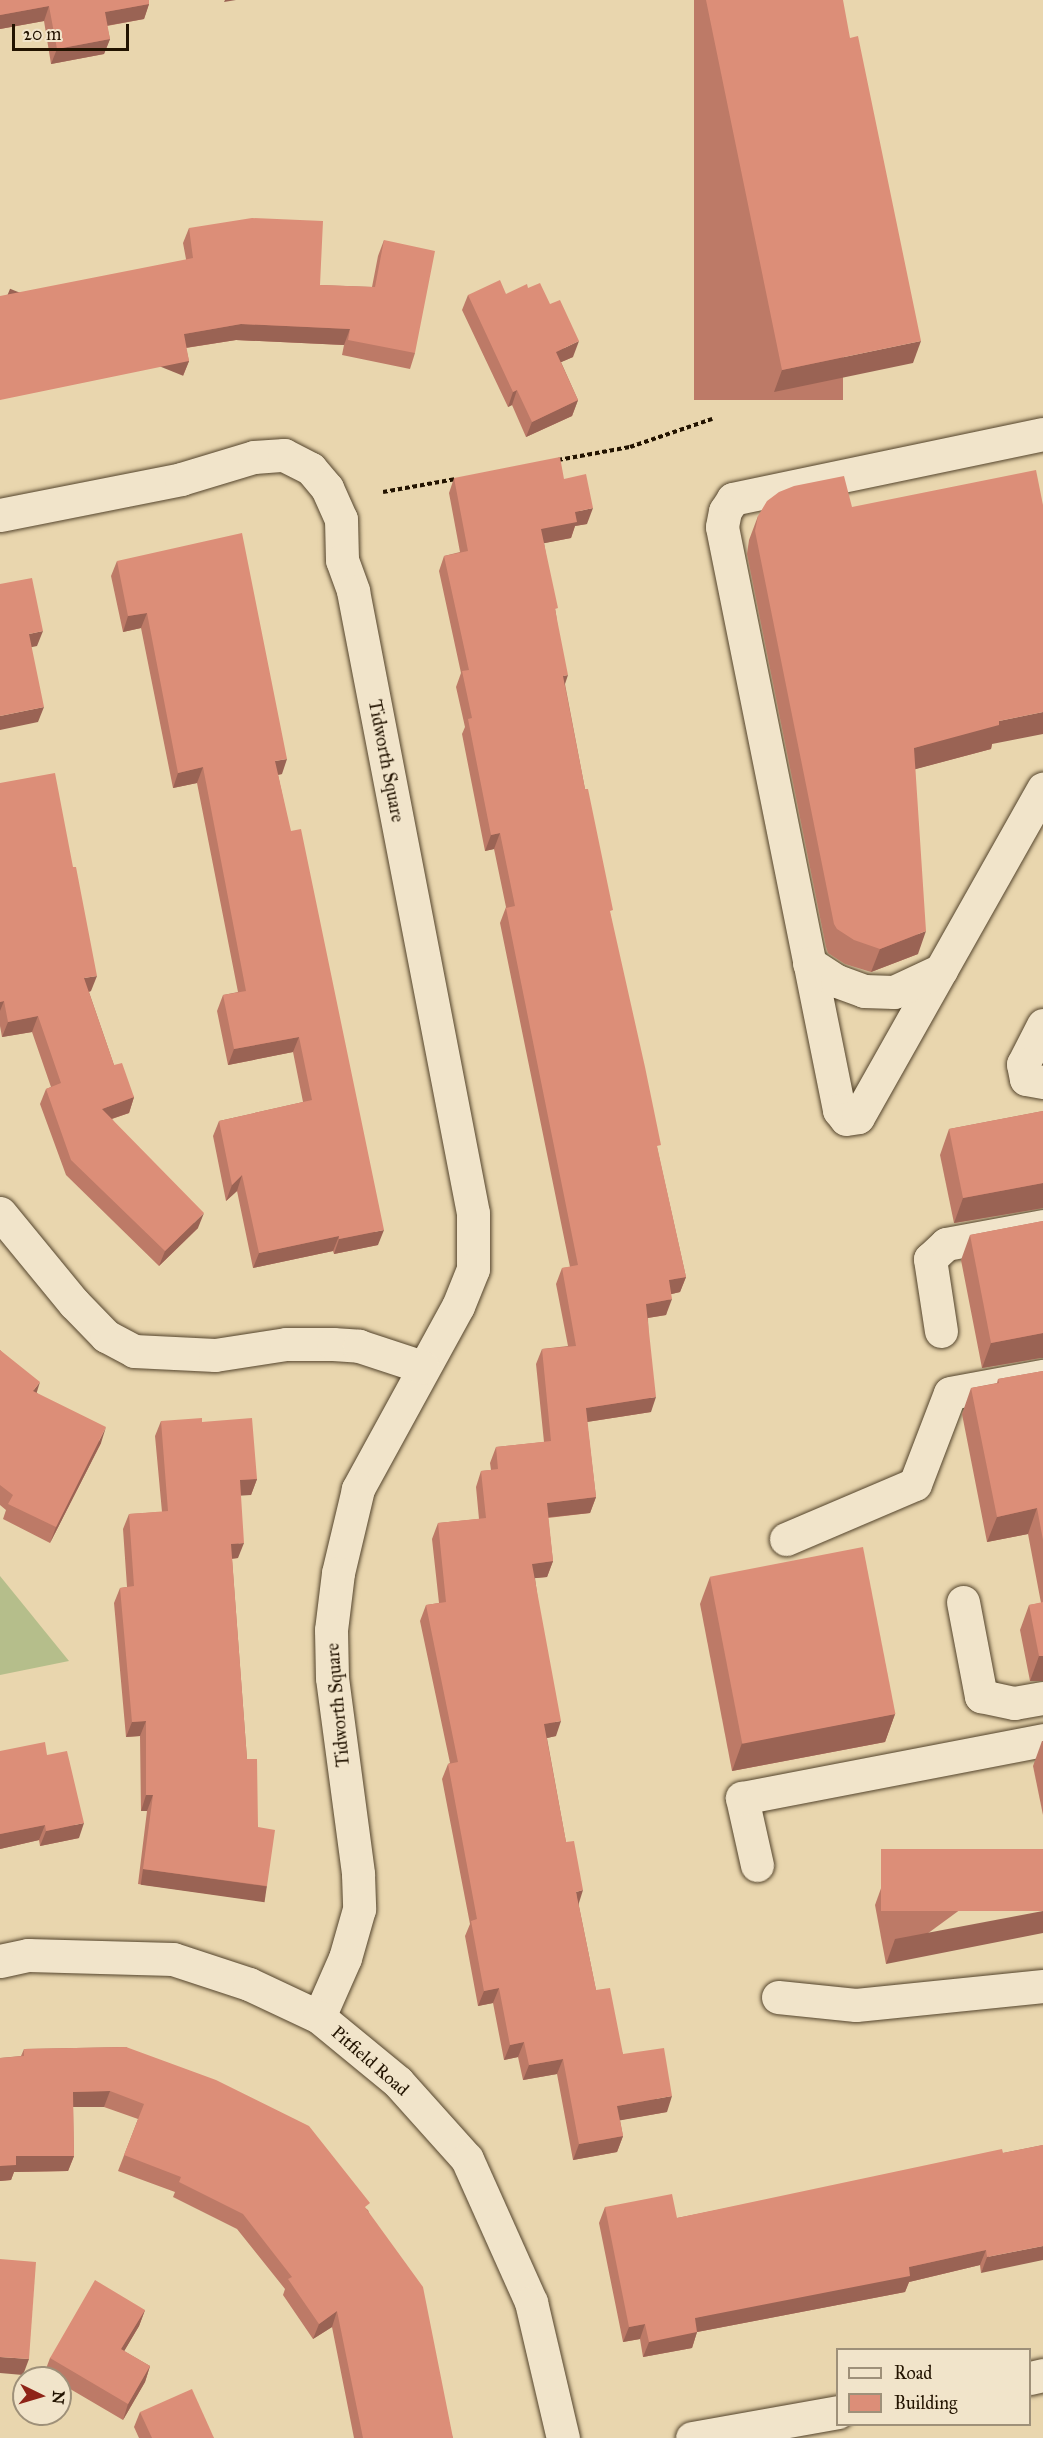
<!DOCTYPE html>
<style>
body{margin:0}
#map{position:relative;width:1043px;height:2438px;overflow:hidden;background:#e9d6ae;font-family:"IM FELL Great Primer",serif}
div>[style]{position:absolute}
.green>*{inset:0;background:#b5be8b}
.path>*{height:4px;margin-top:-2px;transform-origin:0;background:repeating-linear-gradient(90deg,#221300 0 4.5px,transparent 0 7.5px)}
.roads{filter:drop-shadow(0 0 2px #54442c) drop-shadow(0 0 2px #54442c)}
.minor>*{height:33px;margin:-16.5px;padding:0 16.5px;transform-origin:16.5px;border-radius:16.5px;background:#f1e4ca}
.wall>*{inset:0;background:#bd7a67;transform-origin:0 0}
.shaded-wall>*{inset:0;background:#9a6354;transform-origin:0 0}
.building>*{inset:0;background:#dc8e78;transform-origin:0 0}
span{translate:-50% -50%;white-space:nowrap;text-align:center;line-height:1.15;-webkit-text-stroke:4.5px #f1e4ca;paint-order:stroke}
.street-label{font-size:18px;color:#221300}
.legend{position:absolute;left:836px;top:2348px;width:195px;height:78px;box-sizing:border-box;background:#f1e4ca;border:2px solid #9e9079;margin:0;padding:8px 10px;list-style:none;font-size:18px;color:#221300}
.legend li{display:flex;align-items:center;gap:12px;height:30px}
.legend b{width:30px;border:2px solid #9e9079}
.north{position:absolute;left:12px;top:2366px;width:60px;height:60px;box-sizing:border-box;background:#f1e4ca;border:2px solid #9e9079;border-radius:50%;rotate:95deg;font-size:16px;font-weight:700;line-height:24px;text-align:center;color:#221300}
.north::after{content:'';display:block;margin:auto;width:21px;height:27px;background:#8f2418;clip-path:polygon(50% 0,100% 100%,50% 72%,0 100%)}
.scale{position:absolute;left:12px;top:24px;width:117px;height:27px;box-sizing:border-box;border:3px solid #221300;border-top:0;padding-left:8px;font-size:18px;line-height:21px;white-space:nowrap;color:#221300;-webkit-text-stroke:4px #f1e4ca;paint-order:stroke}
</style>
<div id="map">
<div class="green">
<div style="clip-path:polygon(0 1576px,69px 1661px,0 1675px)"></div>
</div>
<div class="path">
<div style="left:558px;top:460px;width:73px;rotate:-10.2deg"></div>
<div style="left:630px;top:447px;width:87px;rotate:-18.9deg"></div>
<div style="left:383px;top:492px;width:74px;rotate:-10.1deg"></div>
</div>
<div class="roads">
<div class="minor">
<div style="left:1043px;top:434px;width:317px;rotate:168.2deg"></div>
<div style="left:733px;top:499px;width:14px;rotate:124deg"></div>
<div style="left:725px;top:511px;width:16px;rotate:101deg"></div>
<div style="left:722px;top:527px;width:595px;rotate:78.65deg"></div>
<div style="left:839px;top:1110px;width:11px;rotate:52deg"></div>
<div style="left:846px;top:1119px;width:12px;rotate:-9deg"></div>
<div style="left:858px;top:1117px;width:377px;rotate:-60.6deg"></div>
<div style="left:0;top:515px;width:185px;rotate:-11.2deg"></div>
<div style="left:181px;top:479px;width:76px;rotate:-16.8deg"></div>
<div style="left:254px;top:457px;width:30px;rotate:-4deg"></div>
<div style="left:284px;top:455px;width:30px;rotate:27deg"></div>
<div style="left:311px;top:469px;width:25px;rotate:50deg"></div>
<div style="left:327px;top:488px;width:34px;rotate:66deg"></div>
<div style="left:341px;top:519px;width:41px;rotate:88.6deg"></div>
<div style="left:342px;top:560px;width:33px;rotate:70deg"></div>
<div style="left:353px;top:591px;width:633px;rotate:79.08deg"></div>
<div style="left:473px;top:1213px;width:56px;rotate:90deg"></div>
<div style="left:473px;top:1269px;width:40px;rotate:112deg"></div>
<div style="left:458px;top:1306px;width:209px;rotate:118.7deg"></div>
<div style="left:358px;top:1489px;width:86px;rotate:103.4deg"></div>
<div style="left:338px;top:1573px;width:57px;rotate:97deg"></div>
<div style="left:331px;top:1630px;width:48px;rotate:88.8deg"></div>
<div style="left:332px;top:1678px;width:198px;rotate:82.4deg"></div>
<div style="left:358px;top:1874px;width:35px;rotate:88deg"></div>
<div style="left:359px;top:1909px;width:51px;rotate:105.9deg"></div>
<div style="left:345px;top:1958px;width:64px;rotate:113.8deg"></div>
<div style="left:809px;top:963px;width:33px;rotate:33deg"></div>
<div style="left:837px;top:981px;width:29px;rotate:20deg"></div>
<div style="left:864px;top:991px;width:30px;rotate:2deg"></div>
<div style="left:894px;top:992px;width:52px;rotate:-25.1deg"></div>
<div style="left:1043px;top:1025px;width:44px;rotate:117.1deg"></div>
<div style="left:1023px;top:1064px;width:15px;rotate:79deg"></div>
<div style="left:1026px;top:1079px;width:17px;rotate:10deg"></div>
<div style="left:0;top:1213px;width:117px;rotate:50.6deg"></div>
<div style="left:74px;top:1303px;width:46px;rotate:45.9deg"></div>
<div style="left:106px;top:1336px;width:32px;rotate:28deg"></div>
<div style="left:134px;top:1351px;width:81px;rotate:2.8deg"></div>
<div style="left:215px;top:1355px;width:72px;rotate:-8.8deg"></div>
<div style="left:286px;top:1344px;width:47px"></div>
<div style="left:333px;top:1344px;width:26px;rotate:4deg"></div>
<div style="left:359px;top:1346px;width:67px;rotate:18.2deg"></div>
<div style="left:941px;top:1331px;width:73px;rotate:-98.7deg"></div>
<div style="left:930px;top:1259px;width:22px;rotate:-43deg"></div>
<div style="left:946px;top:1244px;width:99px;rotate:-10.5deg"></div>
<div style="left:786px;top:1539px;width:140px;rotate:-23.1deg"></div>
<div style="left:915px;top:1484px;width:97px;rotate:-69deg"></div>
<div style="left:950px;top:1393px;width:95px;rotate:-10.4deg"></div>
<div style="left:963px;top:1602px;width:96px;rotate:79.2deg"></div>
<div style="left:981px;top:1696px;width:34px;rotate:12deg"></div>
<div style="left:1014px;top:1703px;width:29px;rotate:-10deg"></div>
<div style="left:757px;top:1865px;width:69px;rotate:-102.6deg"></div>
<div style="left:742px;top:1798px;width:307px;rotate:-10.9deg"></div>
<div style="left:0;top:1961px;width:29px;rotate:-12deg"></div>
<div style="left:28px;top:1955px;width:145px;rotate:1.6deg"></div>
<div style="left:173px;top:1959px;width:80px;rotate:18.2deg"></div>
<div style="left:249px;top:1984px;width:77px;rotate:25.2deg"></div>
<div style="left:319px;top:2017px;width:102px;rotate:39.4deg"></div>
<div style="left:398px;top:2082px;width:103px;rotate:48.1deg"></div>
<div style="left:467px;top:2159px;width:157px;rotate:65.9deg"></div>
<div style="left:531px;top:2302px;width:140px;rotate:76.8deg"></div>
<div style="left:778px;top:1997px;width:78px;rotate:5.9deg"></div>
<div style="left:856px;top:2005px;width:188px;rotate:-5.8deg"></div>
<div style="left:1030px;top:2378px;width:13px;rotate:-13deg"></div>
<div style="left:692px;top:2438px;width:148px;rotate:-10.1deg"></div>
</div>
</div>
<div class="wall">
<div style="clip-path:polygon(0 0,149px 4px,144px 19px,107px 26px,110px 39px,104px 54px,51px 64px,44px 21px,0 29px)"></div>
<div style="left:694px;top:0;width:149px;height:400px"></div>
<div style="clip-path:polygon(189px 228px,320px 285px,372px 287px,378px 256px,384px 240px,415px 353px,410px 369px,342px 355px,344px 345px,236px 340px,186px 348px,189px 361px,183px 376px,186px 259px,183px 243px)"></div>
<div style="clip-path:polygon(506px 294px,573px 357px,561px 362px,578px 400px,572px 416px,526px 437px,512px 405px,508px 407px,462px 310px,468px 295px)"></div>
<div style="clip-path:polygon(454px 478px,564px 479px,587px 524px,575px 526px,571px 538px,544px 543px,556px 614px,565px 684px,585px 789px,658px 1152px,686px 1277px,680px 1292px,671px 1294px,666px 1315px,648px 1318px,651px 1412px,587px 1422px,596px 1497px,590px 1513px,548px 1518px,553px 1561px,547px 1577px,535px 1578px,556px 1736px,547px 1738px,566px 1842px,596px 1990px,623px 2054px,667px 2112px,620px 2120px,623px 2136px,617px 2152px,573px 2160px,557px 2074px,523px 2080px,518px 2057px,504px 2060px,493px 2003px,478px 2006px,465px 1936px,470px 1924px,442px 1779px,448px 1764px,450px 1763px,420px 1621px,426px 1605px,439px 1603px,432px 1539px,438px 1523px,479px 1519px,476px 1487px,481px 1471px,491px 1470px,490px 1463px,496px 1447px,544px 1442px,536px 1364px,542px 1349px,568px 1346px,556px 1284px,562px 1268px,570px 1267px,500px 923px,506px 907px,494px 849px,485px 851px,462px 734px,465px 727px,456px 687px,461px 673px,439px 571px,444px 556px,460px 552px,449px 493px)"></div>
<div style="clip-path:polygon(852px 507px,992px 744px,991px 749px,915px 769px,918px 954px,871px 972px,845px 964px,828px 953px,826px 947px,747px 554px,749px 540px,758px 516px)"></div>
<div style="clip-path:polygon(117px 561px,282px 774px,278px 775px,378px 1245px,334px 1254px,333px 1251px,253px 1268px,237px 1191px,226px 1201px,213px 1136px,219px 1121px,303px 1102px,293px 1052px,228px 1065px,217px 1011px,223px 995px,238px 992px,197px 783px,173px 788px,141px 628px,123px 632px,111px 576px)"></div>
<div style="clip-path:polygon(0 783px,91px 991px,89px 992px,114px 1065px,134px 1097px,129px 1113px,112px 1119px,198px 1228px,159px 1266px,66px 1175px,40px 1104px,46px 1089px,51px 1087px,32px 1032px,2px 1037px,0 1026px)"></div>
<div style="clip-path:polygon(1043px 1111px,1043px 1208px,954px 1223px,940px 1155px,949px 1129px)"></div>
<div style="clip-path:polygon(1043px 1221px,1043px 1358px,1040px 1358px,982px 1368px,961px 1260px,970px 1235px)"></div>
<div style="clip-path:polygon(0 1350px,37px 1393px,101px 1443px,50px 1543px,3px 1519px,6px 1510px,0 1505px)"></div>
<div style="clip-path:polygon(1043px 1371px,1043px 1681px,1030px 1681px,1020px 1630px,1029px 1605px,1041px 1603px,1028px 1534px,987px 1542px,962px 1414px,971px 1388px,997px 1383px,998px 1379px)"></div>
<div style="clip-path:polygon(161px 1421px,202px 1422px,257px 1479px,251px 1495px,241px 1495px,238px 1558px,232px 1559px,247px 1759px,267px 1886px,261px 1901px,138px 1884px,147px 1811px,141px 1811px,140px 1736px,126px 1737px,114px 1603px,120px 1588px,127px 1587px,123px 1529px,129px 1514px,162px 1512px,155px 1436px)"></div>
<div style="clip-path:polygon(710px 1577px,895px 1714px,885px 1742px,732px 1771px,700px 1604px)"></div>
<div style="clip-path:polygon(1042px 1741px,1043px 1741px,1043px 1815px,1033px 1766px)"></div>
<div style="clip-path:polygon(0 1751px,47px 1755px,79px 1838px,40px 1846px,39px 1840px,0 1849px)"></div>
<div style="clip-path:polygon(1043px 1849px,886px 1964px,875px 1905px,884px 1880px)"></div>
<div style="clip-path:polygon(126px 2047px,368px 2210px,453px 2438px,354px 2438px,332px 2327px,313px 2339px,283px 2295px,285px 2289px,237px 2229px,173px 2197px,175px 2192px,118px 2171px,138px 2119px,104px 2107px,73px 2107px,74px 2156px,68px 2171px,14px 2172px,11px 2180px,0 2181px,0 2058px,21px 2056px,24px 2049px)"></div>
<div style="clip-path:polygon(1043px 2145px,981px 2273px,980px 2265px,909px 2282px,905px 2292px,697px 2332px,692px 2348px,643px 2357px,640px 2339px,623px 2342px,599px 2223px,605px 2207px,677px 2218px)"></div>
<div style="clip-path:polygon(145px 2310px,139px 2326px,124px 2351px,150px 2366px,145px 2382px,123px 2420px,60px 2383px,60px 2378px,51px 2378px,44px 2374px,50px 2358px)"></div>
<div style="clip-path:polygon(140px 2412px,214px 2438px,139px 2438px,134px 2427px)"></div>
</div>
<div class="shaded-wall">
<div style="clip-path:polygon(225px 0,236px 0,224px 2px)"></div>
<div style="clip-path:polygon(149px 4px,144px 19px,99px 27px,105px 12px)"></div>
<div style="clip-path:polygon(49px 6px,44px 21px,0 29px,0 15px)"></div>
<div style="clip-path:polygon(110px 39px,104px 54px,51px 64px,57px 49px)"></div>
<div style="clip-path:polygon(241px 324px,350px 329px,344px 345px,236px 340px,178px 349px,184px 334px)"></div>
<div style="clip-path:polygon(579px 341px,573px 357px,550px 367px,556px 352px)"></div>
<div style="clip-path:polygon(921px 341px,913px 363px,774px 392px,782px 370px)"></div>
<div style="left:189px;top:361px;width:16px;height:193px;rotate:112deg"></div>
<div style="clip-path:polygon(517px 390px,512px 405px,508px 407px,513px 392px)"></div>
<div style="clip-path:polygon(578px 400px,572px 416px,526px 437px,532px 422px)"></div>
<div style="clip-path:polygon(593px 508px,587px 524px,575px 526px,571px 538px,535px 545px,541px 529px,575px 512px)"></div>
<div style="clip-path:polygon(147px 613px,141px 628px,123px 632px,128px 616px)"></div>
<div style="clip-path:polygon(43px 631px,37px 646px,23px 649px,29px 634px)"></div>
<div style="clip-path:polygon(568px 675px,563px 690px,563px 676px)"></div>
<div style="clip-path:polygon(44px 707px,38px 722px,0 730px,0 716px)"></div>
<div style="clip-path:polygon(1043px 712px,1043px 734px,992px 744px,991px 749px,905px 772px,914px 748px,999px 721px)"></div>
<div style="clip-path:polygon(287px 759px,282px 774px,270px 776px,275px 761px)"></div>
<div style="clip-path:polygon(203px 767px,197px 783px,173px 788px,178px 773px)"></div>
<div style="clip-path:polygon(500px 833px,494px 849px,485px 851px,491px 835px)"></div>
<div style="clip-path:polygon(926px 931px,918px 954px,871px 972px,880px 949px)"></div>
<div style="clip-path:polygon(97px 976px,91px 991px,79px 994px,84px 978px)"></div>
<div style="clip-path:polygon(4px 1001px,0 1011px,0 1002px)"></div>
<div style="clip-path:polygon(38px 1016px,32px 1032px,2px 1037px,8px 1022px)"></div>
<div style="clip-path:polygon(299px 1037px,293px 1052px,228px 1065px,234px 1049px)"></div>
<div style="clip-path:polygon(134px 1097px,129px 1113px,96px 1124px,102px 1109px)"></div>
<div style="clip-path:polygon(242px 1175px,237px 1191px,226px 1201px,232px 1185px)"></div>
<div style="clip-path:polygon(1043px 1183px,1043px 1208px,954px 1223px,963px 1198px)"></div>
<div style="clip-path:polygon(204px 1213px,198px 1228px,159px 1266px,165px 1251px)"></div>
<div style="clip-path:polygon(384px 1230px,378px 1245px,334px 1254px,339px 1239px)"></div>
<div style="clip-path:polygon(339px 1236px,333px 1251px,253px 1268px,259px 1253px)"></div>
<div style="clip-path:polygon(686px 1277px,680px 1292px,663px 1296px,669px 1280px)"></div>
<div style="clip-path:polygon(672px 1299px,666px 1315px,641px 1319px,646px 1304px)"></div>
<div style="clip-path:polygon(1043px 1333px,1043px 1358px,1040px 1358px,982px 1368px,991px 1343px)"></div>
<div style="clip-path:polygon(40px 1382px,35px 1398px,33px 1391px)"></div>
<div style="clip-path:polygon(656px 1397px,651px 1412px,580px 1423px,586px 1408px)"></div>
<div style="clip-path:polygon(106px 1427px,101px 1443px,50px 1543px,56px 1527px)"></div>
<div style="clip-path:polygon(257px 1479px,251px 1495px,235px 1496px,240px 1480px)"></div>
<div style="clip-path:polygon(596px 1497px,590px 1513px,541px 1518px,547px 1503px)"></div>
<div style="clip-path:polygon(1037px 1508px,1028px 1534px,987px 1542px,997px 1517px)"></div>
<div style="clip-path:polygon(244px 1543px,238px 1558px,225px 1559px,231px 1544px)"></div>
<div style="clip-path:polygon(553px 1561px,547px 1577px,526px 1579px,532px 1564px)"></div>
<div style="clip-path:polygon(1039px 1656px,1043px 1656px,1043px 1681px,1030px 1681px)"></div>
<div style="clip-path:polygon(895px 1714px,885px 1742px,732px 1771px,742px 1743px)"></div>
<div style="clip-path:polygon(146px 1721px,140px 1736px,126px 1737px,132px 1722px)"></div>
<div style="clip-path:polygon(561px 1721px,556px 1736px,538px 1740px,544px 1724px)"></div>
<div style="clip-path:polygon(146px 1795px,153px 1795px,147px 1811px,141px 1811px)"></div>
<div style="clip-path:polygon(84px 1823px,79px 1838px,40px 1846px,46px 1831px)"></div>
<div style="clip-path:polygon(45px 1825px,39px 1840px,0 1849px,0 1834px)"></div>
<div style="left:143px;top:1869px;width:125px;height:16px;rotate:8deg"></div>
<div style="clip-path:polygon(583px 1890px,578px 1906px,576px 1892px)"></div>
<div style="clip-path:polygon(1043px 1911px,1043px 1933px,886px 1964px,895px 1939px)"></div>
<div style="clip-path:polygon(499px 1988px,493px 2003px,478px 2006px,484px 1991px)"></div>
<div style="clip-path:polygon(524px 2042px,518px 2057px,504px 2060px,510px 2045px)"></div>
<div style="clip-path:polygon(563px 2059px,557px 2074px,523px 2080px,529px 2065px)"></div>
<div style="clip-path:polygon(110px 2091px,104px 2107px,68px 2107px,73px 2092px)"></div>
<div style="clip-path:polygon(672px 2096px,667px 2112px,611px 2122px,617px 2106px)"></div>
<div style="clip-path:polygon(623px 2136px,617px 2152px,573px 2160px,579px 2144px)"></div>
<div style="clip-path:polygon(16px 2156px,74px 2156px,68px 2171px,14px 2172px,11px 2180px,0 2181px,0 2166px)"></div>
<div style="clip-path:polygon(1043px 2246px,1043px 2260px,981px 2273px,987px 2257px)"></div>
<div style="clip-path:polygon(986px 2250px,980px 2265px,909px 2282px,905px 2292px,697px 2332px,692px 2348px,643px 2357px,649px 2342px,695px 2318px,909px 2267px)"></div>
<div style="clip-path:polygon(145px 2310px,139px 2326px,116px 2365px,121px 2349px)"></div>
<div style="clip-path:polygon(337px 2311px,332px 2327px,313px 2339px,319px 2324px)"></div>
<div style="clip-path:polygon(645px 2324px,640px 2339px,623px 2342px,629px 2327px)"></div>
<div style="clip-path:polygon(0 2357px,29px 2359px,23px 2375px,0 2373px)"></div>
<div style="clip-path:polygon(150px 2366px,145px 2382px,123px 2420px,128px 2404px)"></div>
</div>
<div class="building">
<div style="clip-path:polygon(0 0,149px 0,149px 4px,105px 12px,110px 39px,57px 49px,49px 6px,0 15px)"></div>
<div style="clip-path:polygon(706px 0,843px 0,850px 38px,858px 36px,921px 341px,782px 370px)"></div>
<div style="clip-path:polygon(252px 218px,323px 221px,320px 285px,375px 287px,384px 240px,435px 251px,415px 353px,348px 340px,350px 329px,241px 324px,184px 334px,189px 361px,0 400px,0 296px,193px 258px,189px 228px)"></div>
<div style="clip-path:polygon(500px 280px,506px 294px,527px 284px,528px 288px,540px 283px,550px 304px,560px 300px,579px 341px,556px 352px,578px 400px,532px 422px,517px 390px,513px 392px,468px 295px)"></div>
<div style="clip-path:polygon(560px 457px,564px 479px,586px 474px,593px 508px,575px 512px,577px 522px,541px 529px,558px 608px,555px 609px,568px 675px,563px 676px,585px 789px,588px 789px,613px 910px,610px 911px,645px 1067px,661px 1145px,657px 1146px,686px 1277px,669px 1280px,672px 1299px,646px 1304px,656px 1397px,586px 1408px,596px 1497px,547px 1503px,553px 1561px,532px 1564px,561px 1721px,544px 1724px,566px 1842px,574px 1841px,583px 1890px,576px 1892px,596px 1990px,610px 1988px,623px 2054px,664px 2048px,672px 2096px,617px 2106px,623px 2136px,579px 2144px,563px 2059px,529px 2065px,524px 2042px,510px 2045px,499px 1988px,484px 1991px,471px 1921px,477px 1919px,448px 1764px,458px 1762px,426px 1605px,446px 1602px,438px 1523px,486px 1518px,481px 1471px,498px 1469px,496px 1447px,551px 1441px,542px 1349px,576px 1346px,562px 1268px,578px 1265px,506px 908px,515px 906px,500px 833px,491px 835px,468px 719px,472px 718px,462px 671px,469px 670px,444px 556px,468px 551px,454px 478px)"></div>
<div style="clip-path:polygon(1036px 470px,1043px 505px,1043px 712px,999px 721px,999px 725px,914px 748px,926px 931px,880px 949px,854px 940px,837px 929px,834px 924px,755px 531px,758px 516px,767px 501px,779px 492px,794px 486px,844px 476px,852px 507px)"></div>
<div style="clip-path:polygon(242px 533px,287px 759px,275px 761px,291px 831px,301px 829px,384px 1230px,339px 1239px,339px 1236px,259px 1253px,242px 1175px,232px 1185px,219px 1121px,312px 1100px,299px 1037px,234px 1049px,223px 995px,246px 991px,203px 767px,178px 773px,147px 613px,128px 616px,117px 561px)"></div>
<div style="clip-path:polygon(32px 578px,43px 631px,29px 634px,44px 707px,0 716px,0 584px)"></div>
<div style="clip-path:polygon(55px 773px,73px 867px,76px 867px,97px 976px,84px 978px,114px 1065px,122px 1063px,134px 1097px,102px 1109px,204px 1213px,165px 1251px,71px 1160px,46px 1089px,61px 1083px,38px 1016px,8px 1022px,4px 1001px,0 1002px,0 783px)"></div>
<div style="clip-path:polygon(1043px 1111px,1043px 1183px,963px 1198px,949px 1129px)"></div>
<div style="clip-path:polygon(1043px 1221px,1043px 1333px,991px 1343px,970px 1235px)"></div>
<div style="clip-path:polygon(0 1350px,40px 1382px,33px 1391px,106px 1427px,56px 1527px,8px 1504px,13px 1495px,0 1485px)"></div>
<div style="clip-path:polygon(1043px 1371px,1043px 1540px,1037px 1508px,997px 1517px,971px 1388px,999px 1383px,998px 1379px)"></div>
<div style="clip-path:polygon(202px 1418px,202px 1422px,252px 1418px,257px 1479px,240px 1480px,244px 1543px,231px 1544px,247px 1759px,257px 1759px,258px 1827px,275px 1830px,267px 1886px,143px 1869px,153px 1795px,146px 1795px,146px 1721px,132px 1722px,120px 1588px,134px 1586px,129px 1514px,168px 1511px,161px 1421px)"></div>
<div style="left:863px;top:1547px;width:170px;height:156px;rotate:79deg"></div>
<div style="clip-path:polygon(1043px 1602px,1043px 1656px,1039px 1656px,1029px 1605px)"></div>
<div style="clip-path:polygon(45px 1742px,47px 1755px,67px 1751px,84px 1823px,46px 1831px,45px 1825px,0 1834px,0 1751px)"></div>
<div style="left:1043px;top:1849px;width:62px;height:162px;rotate:90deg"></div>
<div style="clip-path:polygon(126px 2047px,216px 2080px,309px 2126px,370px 2203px,365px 2207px,423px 2287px,453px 2438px,363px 2438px,337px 2311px,319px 2324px,288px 2279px,292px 2277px,243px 2214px,179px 2182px,181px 2177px,124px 2155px,144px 2104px,110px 2091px,73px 2092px,74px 2156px,16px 2156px,16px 2165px,0 2166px,0 2058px,24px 2056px,24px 2049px)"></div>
<div style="clip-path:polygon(1043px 2145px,1043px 2246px,987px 2257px,986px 2250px,909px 2267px,910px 2276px,695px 2318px,697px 2332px,649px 2342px,645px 2324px,629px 2327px,605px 2207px,672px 2194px,677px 2218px,1002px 2149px,1003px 2153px)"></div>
<div style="clip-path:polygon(0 2259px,36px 2262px,29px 2359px,0 2357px)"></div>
<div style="clip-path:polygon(95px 2280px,145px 2310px,121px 2349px,150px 2366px,128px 2404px,50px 2358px)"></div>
<div style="clip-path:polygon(192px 2389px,214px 2438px,152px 2438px,140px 2412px)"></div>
</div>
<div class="street-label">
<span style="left:386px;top:761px;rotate:79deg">Tidworth Square</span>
<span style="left:338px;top:1705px;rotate:-95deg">Tidworth Square</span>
<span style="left:370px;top:2061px;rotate:41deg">Pitfield Road</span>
</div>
<ul class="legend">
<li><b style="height:8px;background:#f1e4ca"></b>Road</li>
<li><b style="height:16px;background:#dc8e78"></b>Building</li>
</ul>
<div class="north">N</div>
<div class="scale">20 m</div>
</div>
